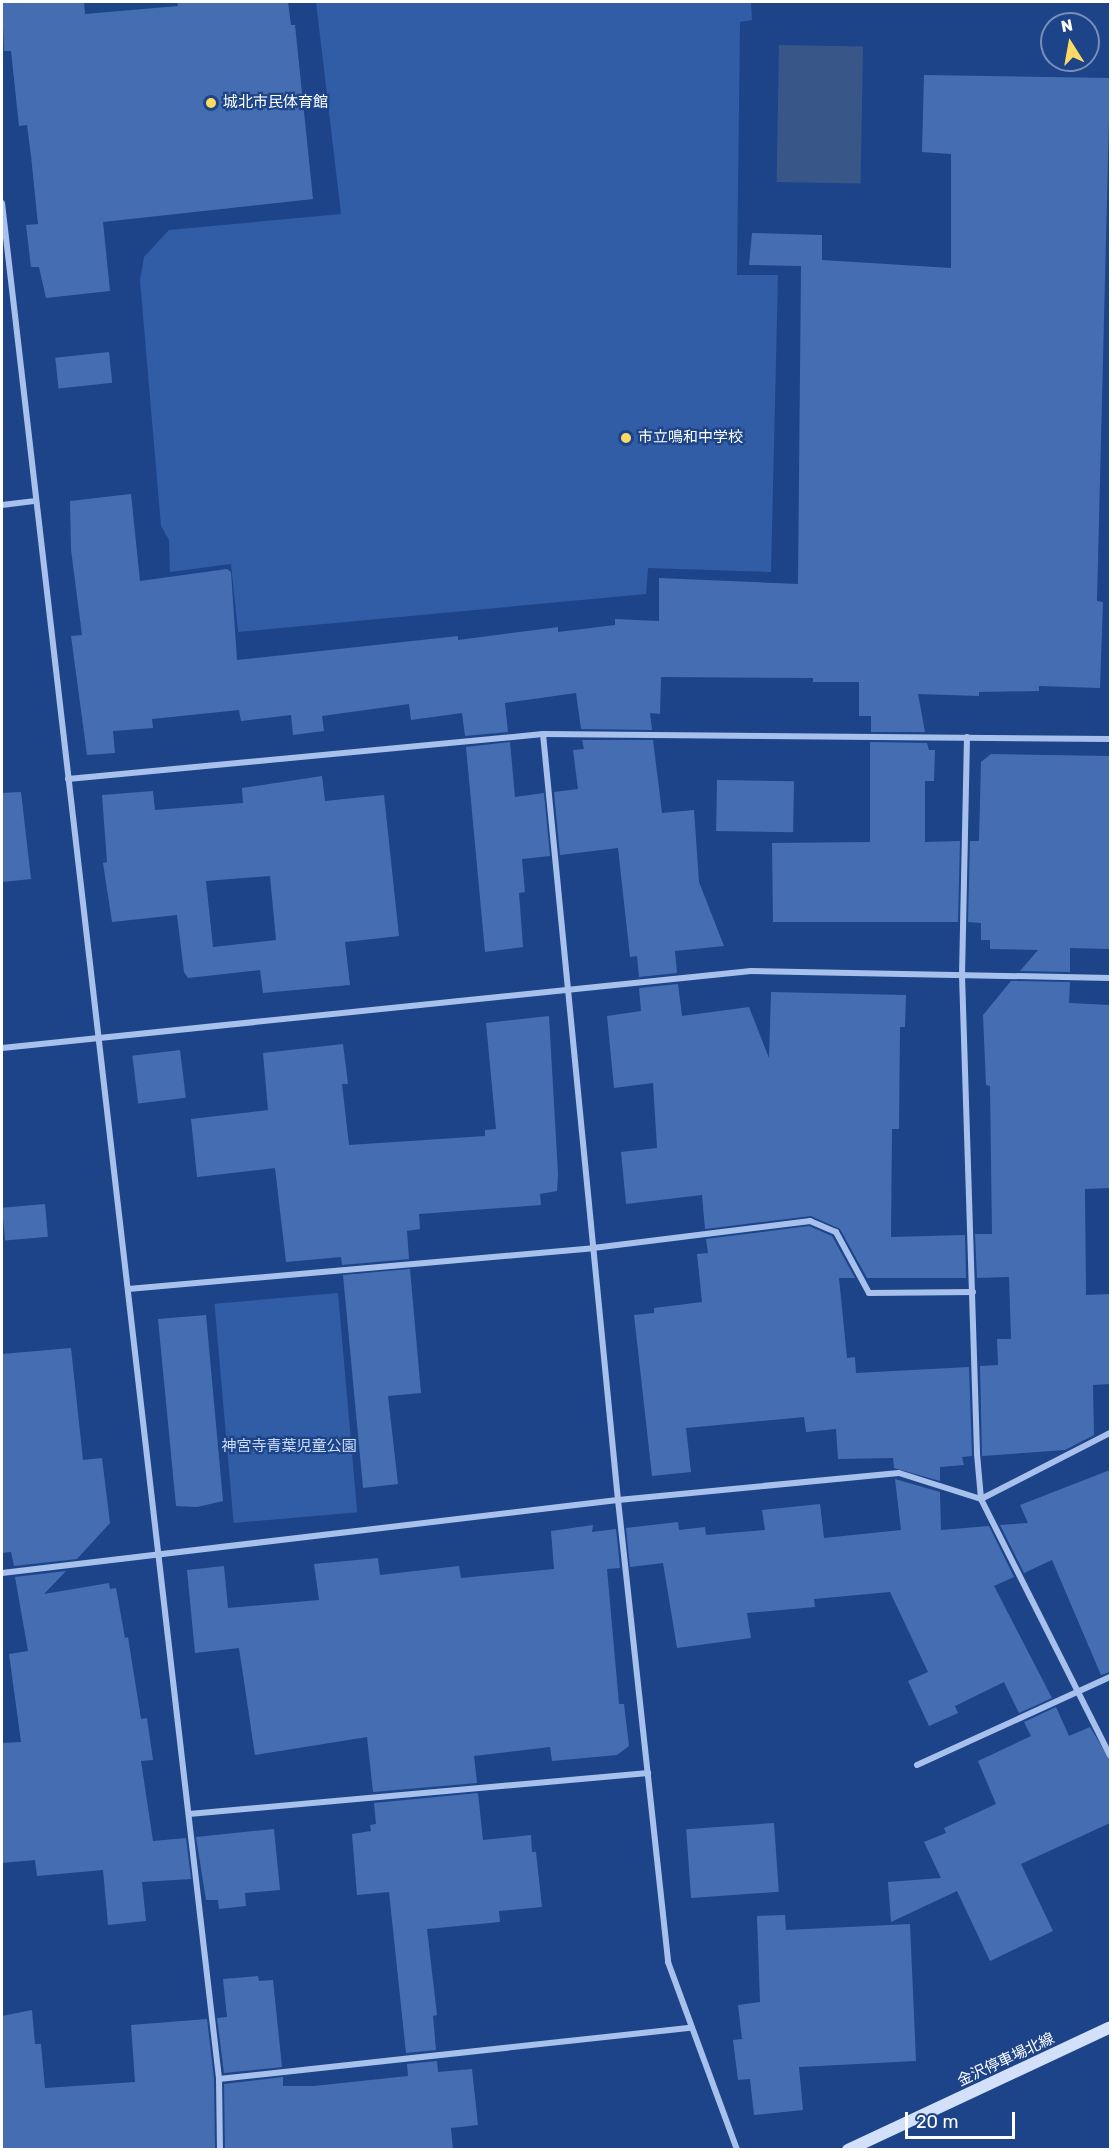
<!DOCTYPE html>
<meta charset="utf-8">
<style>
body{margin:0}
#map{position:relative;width:1112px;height:2151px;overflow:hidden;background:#1d4489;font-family:Rubik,"Noto Sans JP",sans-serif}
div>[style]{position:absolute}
.green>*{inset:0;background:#305da6;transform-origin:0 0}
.water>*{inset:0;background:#395689;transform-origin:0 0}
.building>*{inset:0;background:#456eb2;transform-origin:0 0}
.street>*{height:6px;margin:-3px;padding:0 3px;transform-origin:3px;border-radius:3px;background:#a7c1ec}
.secondary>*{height:12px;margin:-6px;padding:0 6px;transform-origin:6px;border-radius:6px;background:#d3e0f9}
.dots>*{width:16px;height:16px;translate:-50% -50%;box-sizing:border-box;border:3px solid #1d4489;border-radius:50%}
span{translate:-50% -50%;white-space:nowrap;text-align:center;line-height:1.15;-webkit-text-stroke:4.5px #1d4489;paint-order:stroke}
.poi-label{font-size:15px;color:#fff}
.left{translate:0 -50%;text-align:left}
.park-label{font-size:15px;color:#ccddf9}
.street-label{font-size:15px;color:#fff}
.frame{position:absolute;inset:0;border:3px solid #fff;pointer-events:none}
.north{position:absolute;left:1040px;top:12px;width:60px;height:60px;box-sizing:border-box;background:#1d4489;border:2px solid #778fb8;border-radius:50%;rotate:349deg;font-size:16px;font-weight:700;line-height:24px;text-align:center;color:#fff}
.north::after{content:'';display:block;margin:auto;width:21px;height:27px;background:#fcdb65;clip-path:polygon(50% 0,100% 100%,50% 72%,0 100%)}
.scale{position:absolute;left:905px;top:2112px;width:110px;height:27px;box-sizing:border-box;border:3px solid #fff;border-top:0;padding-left:8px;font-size:18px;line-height:21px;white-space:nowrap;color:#fff;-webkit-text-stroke:4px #1d4489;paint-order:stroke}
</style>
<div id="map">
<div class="green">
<div style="clip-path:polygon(316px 2px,751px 2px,752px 20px,740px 22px,737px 275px,778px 275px,771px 572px,648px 568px,646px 594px,238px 632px,231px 564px,170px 572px,169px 540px,161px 526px,140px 280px,144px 257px,169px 230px,341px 214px)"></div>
<div style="left:338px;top:1293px;width:220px;height:124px;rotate:85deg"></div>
</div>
<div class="water">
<div style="left:779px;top:45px;width:84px;height:137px;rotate:1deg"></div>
</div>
<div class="building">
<div style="clip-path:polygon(2px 2px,84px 2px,85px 14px,178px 6px,177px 2px,288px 2px,291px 25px,295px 25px,313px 199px,103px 222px,110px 291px,46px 298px,39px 267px,31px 267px,26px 225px,38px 224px,31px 156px,27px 125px,19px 126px,11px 51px,4px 51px)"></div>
<div style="clip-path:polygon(924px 75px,1110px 78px,1097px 601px,1103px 602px,1100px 688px,1039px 686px,1039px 691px,979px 692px,979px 696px,918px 694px,925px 732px,871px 732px,871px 716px,859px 716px,859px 682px,813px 682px,813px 678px,661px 677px,660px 714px,650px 713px,652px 730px,581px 729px,576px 693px,505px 703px,508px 732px,465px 736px,462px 713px,411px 720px,409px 704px,322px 716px,324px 731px,293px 735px,291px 715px,241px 721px,239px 710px,152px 719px,153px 728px,113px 731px,115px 753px,87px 755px,71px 636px,82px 635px,71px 550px,70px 501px,131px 494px,140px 581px,227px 569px,231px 572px,237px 660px,458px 636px,458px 640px,558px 627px,558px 632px,615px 625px,615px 619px,659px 621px,659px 578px,798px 584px,801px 266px,749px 265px,752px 233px,822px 235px,822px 260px,951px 268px,951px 154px,922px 152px)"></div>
<div style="left:109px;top:352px;width:31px;height:54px;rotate:84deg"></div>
<div style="clip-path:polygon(582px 740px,653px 740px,662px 813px,694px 810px,699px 882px,724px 946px,675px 951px,677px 973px,639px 977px,637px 956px,630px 957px,618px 848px,560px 855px,554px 792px,578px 789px,573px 750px,584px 749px)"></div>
<div style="clip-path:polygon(510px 742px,515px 797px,544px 793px,550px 856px,522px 859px,525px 892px,519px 893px,523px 947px,485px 952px,466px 747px)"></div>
<div style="clip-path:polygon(870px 742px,927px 743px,929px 750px,935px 750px,934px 781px,925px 781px,925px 842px,960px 841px,958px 922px,773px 922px,772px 843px,870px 842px)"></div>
<div style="clip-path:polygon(991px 754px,1110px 756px,1110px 949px,1070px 948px,1070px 972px,1020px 971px,1038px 950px,990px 949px,990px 940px,981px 940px,981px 923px,968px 922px,970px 841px,979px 841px,981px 762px)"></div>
<div style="clip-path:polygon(evenodd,322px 776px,325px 801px,384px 795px,399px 936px,345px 942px,350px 985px,263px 993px,260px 970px,188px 978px,184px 972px,177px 915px,112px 922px,103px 863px,107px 862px,102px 795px,153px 791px,155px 810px,243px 803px,242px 788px,322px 776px,270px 876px,276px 940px,213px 947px,206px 881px,270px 876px)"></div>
<div style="left:717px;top:780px;width:77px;height:51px;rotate:1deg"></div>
<div style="clip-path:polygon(21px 792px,31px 879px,2px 882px,2px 793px)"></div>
<div style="clip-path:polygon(1011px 981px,1070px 982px,1069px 1003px,1110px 1005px,1110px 1188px,1085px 1189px,1086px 1295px,1110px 1294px,1110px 1384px,1093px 1385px,1094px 1435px,1065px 1450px,982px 1456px,980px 1366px,998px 1365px,997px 1339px,1011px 1339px,1009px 1277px,977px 1278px,975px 1234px,992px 1234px,990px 1086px,986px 1085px,983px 1015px)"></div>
<div style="clip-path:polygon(678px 984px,682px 1016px,749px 1007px,769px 1058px,771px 992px,906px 995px,905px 1027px,900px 1027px,899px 1129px,892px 1129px,891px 1237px,965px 1235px,966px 1278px,867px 1278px,840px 1229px,811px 1216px,705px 1229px,702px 1195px,626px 1204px,621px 1152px,657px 1148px,653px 1083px,614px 1088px,607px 1016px,641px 1011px,639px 988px)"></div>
<div style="clip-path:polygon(549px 1016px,558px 1174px,557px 1191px,540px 1194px,541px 1205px,419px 1214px,420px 1229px,407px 1231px,409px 1259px,342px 1265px,341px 1257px,286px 1262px,275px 1168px,197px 1177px,191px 1119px,268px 1110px,263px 1053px,343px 1044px,348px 1084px,342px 1084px,349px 1145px,485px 1136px,485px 1130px,496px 1129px,486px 1023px)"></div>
<div style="left:180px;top:1050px;width:48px;height:48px;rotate:83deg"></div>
<div style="left:45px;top:1204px;width:33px;height:43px;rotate:85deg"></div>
<div style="clip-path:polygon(809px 1226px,832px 1236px,855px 1278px,839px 1278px,847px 1358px,855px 1357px,856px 1373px,969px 1367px,972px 1456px,962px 1457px,964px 1465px,940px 1467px,940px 1481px,894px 1468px,893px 1458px,838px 1459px,836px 1429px,806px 1432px,804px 1417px,686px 1428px,691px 1472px,652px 1476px,634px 1315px,654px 1313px,654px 1308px,702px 1302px,697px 1254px,708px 1253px,706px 1239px)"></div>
<div style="clip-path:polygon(410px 1269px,421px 1393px,388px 1396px,398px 1484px,363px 1488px,343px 1275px)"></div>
<div style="clip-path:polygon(206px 1315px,223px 1501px,197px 1507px,176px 1506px,158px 1319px)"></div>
<div style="clip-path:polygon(71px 1348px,83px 1460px,102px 1458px,110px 1523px,77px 1559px,14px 1566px,11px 1552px,2px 1553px,2px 1354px)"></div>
<div style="clip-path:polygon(1110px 1470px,1110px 1672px,1101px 1675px,1052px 1560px,1024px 1573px,1000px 1525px,1028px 1523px,1020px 1505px)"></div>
<div style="clip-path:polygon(895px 1479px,940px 1492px,941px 1530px,989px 1526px,1014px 1577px,994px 1586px,1052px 1698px,1019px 1713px,1004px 1682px,955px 1706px,958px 1713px,929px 1726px,908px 1681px,928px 1672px,890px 1592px,814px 1599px,815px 1607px,747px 1613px,751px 1638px,677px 1648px,663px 1563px,630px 1567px,626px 1528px,678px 1522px,679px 1530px,705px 1527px,706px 1535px,765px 1530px,762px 1510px,820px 1504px,824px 1538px,901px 1530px)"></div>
<div style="clip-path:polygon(593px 1525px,592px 1532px,616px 1529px,620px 1568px,607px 1569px,619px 1704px,624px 1704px,629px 1746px,617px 1755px,552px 1761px,550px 1747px,474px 1756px,477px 1783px,373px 1792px,367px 1737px,255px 1755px,239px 1648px,195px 1653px,187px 1570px,224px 1566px,228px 1608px,319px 1600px,314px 1564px,378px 1558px,380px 1575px,459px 1566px,461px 1578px,554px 1569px,551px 1531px)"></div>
<div style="clip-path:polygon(66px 1571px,44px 1594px,109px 1583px,110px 1589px,116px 1588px,125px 1638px,128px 1637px,141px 1719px,147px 1718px,153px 1760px,141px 1761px,153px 1841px,186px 1838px,191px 1879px,142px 1882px,146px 1921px,108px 1925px,103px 1870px,37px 1876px,35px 1860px,2px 1863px,2px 1743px,21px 1742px,9px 1654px,28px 1651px,15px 1577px)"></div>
<div style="clip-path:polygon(1056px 1707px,1069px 1736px,1090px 1727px,1110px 1760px,1110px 1823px,1021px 1864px,1053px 1931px,990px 1961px,957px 1891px,891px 1922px,888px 1882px,941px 1878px,924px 1842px,946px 1833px,944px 1828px,996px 1804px,978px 1761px,1031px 1736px,1024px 1722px)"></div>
<div style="clip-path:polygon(478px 1793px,483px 1840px,531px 1835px,532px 1852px,536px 1852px,542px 1907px,499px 1911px,500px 1922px,427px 1929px,437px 2015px,433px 2016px,436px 2050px,406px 2053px,389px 1892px,357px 1895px,352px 1834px,371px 1831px,370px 1825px,376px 1824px,374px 1803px)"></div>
<div style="left:774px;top:1823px;width:69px;height:88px;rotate:86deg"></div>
<div style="clip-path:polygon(274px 1829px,280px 1890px,245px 1893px,246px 1906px,219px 1909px,218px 1900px,206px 1900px,196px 1837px)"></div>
<div style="clip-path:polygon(785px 1915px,786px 1930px,910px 1924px,916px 2061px,799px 2067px,803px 2110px,754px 2115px,750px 2079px,738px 2080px,733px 2040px,742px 2039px,738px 2005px,760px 2002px,757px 1916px)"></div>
<div style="clip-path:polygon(258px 1976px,259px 1981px,273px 1980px,282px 2067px,224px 2073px,217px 2018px,227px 2017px,223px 1979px)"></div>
<div style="clip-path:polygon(32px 2010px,35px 2044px,41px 2044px,45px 2088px,135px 2082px,131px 2025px,207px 2019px,214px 2079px,215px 2150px,2px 2150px,2px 2016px)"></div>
<div style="clip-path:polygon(437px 2061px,438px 2072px,472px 2069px,478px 2125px,451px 2128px,453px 2150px,225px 2150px,224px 2084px,283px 2077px,283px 2086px,314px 2086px,408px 2076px,407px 2064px)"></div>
</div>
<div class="street">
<div style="left:2px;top:203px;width:1889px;rotate:83.4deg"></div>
<div style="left:219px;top:2079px;width:71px;rotate:89.2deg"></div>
<div style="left:2px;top:505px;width:34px;rotate:-7deg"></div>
<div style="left:543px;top:734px;width:770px;rotate:84.41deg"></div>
<div style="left:618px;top:1500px;width:465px;rotate:83.8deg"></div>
<div style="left:668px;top:1962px;width:200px;rotate:69.8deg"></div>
<div style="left:967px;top:737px;width:238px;rotate:91.2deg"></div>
<div style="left:962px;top:975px;width:479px;rotate:88.2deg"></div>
<div style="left:977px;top:1454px;width:45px;rotate:84.9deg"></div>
<div style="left:981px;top:1499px;width:287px;rotate:63.3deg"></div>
<div style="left:68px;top:779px;width:477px;rotate:-5.4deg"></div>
<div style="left:543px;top:734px;width:567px;rotate:0.51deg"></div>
<div style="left:2px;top:1048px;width:753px;rotate:-5.87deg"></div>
<div style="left:751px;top:971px;width:359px;rotate:1.1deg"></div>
<div style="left:128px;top:1289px;width:467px;rotate:-5deg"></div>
<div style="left:593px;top:1248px;width:219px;rotate:-7.1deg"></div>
<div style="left:810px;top:1221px;width:28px;rotate:23deg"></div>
<div style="left:836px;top:1232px;width:69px;rotate:61.6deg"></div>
<div style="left:869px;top:1293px;width:104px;rotate:-0.6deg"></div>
<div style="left:2px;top:1573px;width:620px;rotate:-6.76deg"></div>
<div style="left:618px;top:1500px;width:282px;rotate:-5.5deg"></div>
<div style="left:899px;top:1473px;width:86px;rotate:17.6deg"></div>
<div style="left:981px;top:1499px;width:145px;rotate:-27.1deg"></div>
<div style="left:917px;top:1765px;width:212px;rotate:-24.5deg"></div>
<div style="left:189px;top:1814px;width:461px;rotate:-5.1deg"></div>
<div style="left:219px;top:2079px;width:474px;rotate:-6.2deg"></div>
</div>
<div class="secondary">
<div style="left:848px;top:2150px;width:289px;rotate:-25.1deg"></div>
</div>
<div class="dots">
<div style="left:211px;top:103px;background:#fcdb65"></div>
<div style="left:626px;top:438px;background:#fcdb65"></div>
</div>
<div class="poi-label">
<span class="left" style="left:223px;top:103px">城北市民体育館</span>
<span class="left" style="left:638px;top:438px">市立鳴和中学校</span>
</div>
<div class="park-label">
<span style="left:289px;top:1447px">神宮寺青葉児童公園</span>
</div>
<div class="street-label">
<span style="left:1006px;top:2060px;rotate:-25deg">金沢停車場北線</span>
</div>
<div class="frame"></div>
<div class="north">N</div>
<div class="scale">20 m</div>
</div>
